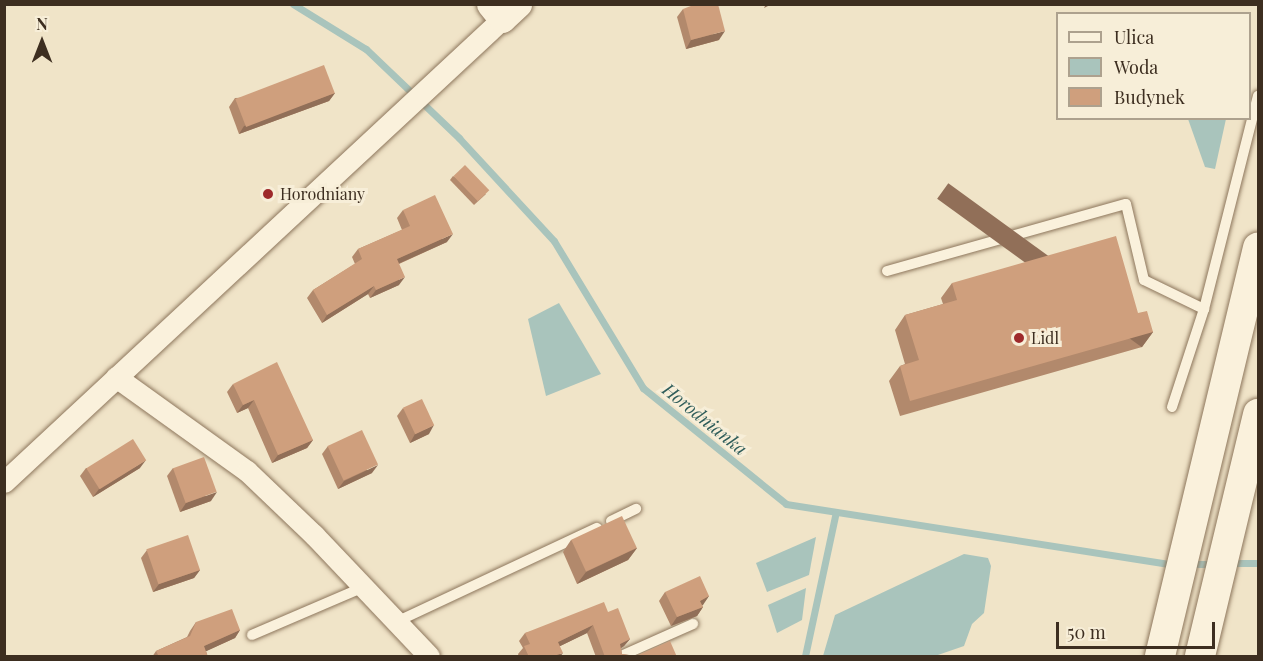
<!DOCTYPE html>
<style>
body{margin:0}
#map{position:relative;width:1263px;height:661px;overflow:hidden;background:#f0e4c8;font-family:"Playfair Display",serif}
div>[style]{position:absolute}
.water>*{inset:0;background:#a9c4bc}
.stream>*{height:7px;margin:-3.5px;padding:0 3.5px;transform-origin:3.5px;border-radius:3.5px;background:#a9c4bc}
.roads{filter:drop-shadow(0 0 2px #8d765c) drop-shadow(0 0 2px #8d765c)}
.service>*{height:10px;margin:-5px;padding:0 5px;transform-origin:5px;border-radius:5px;background:#faf1dc}
.minor>*{height:21px;margin:-10.5px;padding:0 10.5px;transform-origin:10.5px;border-radius:10.5px;background:#faf1dc}
.tertiary>*{height:27px;margin:-13.5px;padding:0 13.5px;transform-origin:13.5px;border-radius:13.5px;background:#faf1dc}
.secondary>*{height:30px;margin:-15px;padding:0 15px;transform-origin:15px;border-radius:15px;background:#faf1dc}
.wall>*{inset:0;background:#b2896c}
.shaded-wall>*{inset:0;background:#916f58;transform-origin:0 0}
.building>*{inset:0;background:#cf9f7d;transform-origin:0 0}
.dots>*{width:16px;height:16px;translate:-50% -50%;box-sizing:border-box;border:3px solid #f7eed8;border-radius:50%}
span{translate:-50% -50%;white-space:nowrap;text-align:center;line-height:1.15;-webkit-text-stroke:6px #f7eed8;paint-order:stroke}
.poi-label{font-size:16px;color:#3d2e20}
.left{translate:0 -50%;text-align:left}
.water-label{font-size:18px;color:#2f5d5a;font-style:italic}
.frame{position:absolute;inset:0;border:6px solid #3d2e20;pointer-events:none}
.legend{position:absolute;left:1056px;top:12px;width:195px;height:108px;box-sizing:border-box;background:#f7eed8;border:2px solid #ada18e;margin:0;padding:8px 10px;list-style:none;font-size:18px;color:#3d2e20}
.legend li{display:flex;align-items:center;gap:12px;height:30px}
.legend b{width:30px;border:2px solid #ada18e}
.north{position:absolute;left:12px;top:12px;width:60px;height:60px;-webkit-text-stroke:4px #f7eed8;paint-order:stroke;rotate:0deg;font-size:16px;font-weight:700;line-height:24px;text-align:center;color:#3d2e20}
.north::after{content:'';display:block;margin:auto;width:21px;height:27px;background:#3d2e20;clip-path:polygon(50% 0,100% 100%,50% 72%,0 100%)}
.scale{position:absolute;left:1056px;top:622px;width:159px;height:27px;box-sizing:border-box;border:3px solid #3d2e20;border-top:0;padding-left:8px;font-size:18px;line-height:21px;white-space:nowrap;color:#3d2e20;-webkit-text-stroke:4px #f7eed8;paint-order:stroke}
</style>
<div id="map">
<div class="water">
<div style="clip-path:polygon(1188px 119px,1226px 119px,1215px 169px,1205px 167px)"></div>
<div style="clip-path:polygon(559px 303px,601px 374px,546px 396px,528px 319px)"></div>
<div style="clip-path:polygon(816px 537px,809px 575px,767px 592px,756px 563px)"></div>
<div style="clip-path:polygon(964px 554px,988px 558px,991px 566px,984px 613px,972px 624px,964px 646px,935px 656px,823px 656px,835px 615px)"></div>
<div style="clip-path:polygon(806px 588px,802px 620px,777px 633px,768px 605px)"></div>
</div>
<div class="stream">
<div style="left:293px;top:4px;width:86px;rotate:31.7deg"></div>
<div style="left:366px;top:49px;width:129px;rotate:43.7deg"></div>
<div style="left:459px;top:138px;width:140px;rotate:47.3deg"></div>
<div style="left:554px;top:241px;width:172px;rotate:58.8deg"></div>
<div style="left:643px;top:388px;width:184px;rotate:39deg"></div>
<div style="left:786px;top:504px;width:394px;rotate:8.9deg"></div>
<div style="left:1231px;top:563px;width:27px"></div>
<div style="left:1189px;top:564px;width:25px"></div>
<div style="left:805px;top:656px;width:147px;rotate:-77.9deg"></div>
</div>
<div class="roads">
<div class="service">
<div style="left:887px;top:271px;width:248px;rotate:-15.7deg"></div>
<div style="left:1126px;top:204px;width:78px;rotate:76.7deg"></div>
<div style="left:1144px;top:280px;width:67px;rotate:25.8deg"></div>
<div style="left:1172px;top:407px;width:103px;rotate:-71.9deg"></div>
<div style="left:1204px;top:309px;width:220px;rotate:-75.8deg"></div>
<div style="left:611px;top:521px;width:28px;rotate:-26deg"></div>
<div style="left:396px;top:622px;width:222px;rotate:-25.1deg"></div>
<div style="left:252px;top:635px;width:122px;rotate:-23.2deg"></div>
<div style="left:621px;top:656px;width:79px;rotate:-24deg"></div>
</div>
<div class="minor">
<div style="left:116px;top:377px;width:161px;rotate:35.7deg"></div>
<div style="left:247px;top:471px;width:93px;rotate:43.7deg"></div>
<div style="left:314px;top:535px;width:167px;rotate:46.5deg"></div>
<div style="left:4px;top:482px;width:680px;rotate:-42.91deg"></div>
</div>
<div class="tertiary">
<div style="left:490px;top:4px;width:19px;rotate:51deg"></div>
<div style="left:502px;top:19px;width:22px;rotate:-43deg"></div>
</div>
<div class="secondary">
<div style="left:1160px;top:656px;width:420px;rotate:-76.5deg"></div>
<div style="left:1200px;top:656px;width:249px;rotate:-76.5deg"></div>
</div>
</div>
<div class="wall">
<div style="clip-path:polygon(683px 9px,719px 40px,686px 49px,677px 17px)"></div>
<div style="clip-path:polygon(335px 93px,329px 101px,239px 134px,229px 107px,235px 98px)"></div>
<div style="clip-path:polygon(453px 176px,486px 194px,474px 205px,450px 180px)"></div>
<div style="clip-path:polygon(403px 210px,447px 242px,399px 264px,399px 285px,370px 298px,368px 294px,322px 323px,307px 298px,313px 290px,355px 264px,352px 257px,358px 249px,402px 230px,397px 218px)"></div>
<div style="clip-path:polygon(952px 283px,1138px 313px,1153px 332px,1142px 347px,900px 416px,889px 381px,900px 366px,905px 364px,895px 330px,905px 315px,943px 304px,941px 298px)"></div>
<div style="clip-path:polygon(233px 384px,313px 440px,307px 448px,272px 463px,248px 408px,237px 413px,227px 392px)"></div>
<div style="clip-path:polygon(403px 408px,429px 434px,410px 443px,397px 416px)"></div>
<div style="clip-path:polygon(328px 446px,372px 473px,338px 489px,322px 454px)"></div>
<div style="clip-path:polygon(86px 468px,140px 468px,93px 497px,80px 476px)"></div>
<div style="clip-path:polygon(173px 468px,211px 501px,180px 512px,167px 476px)"></div>
<div style="clip-path:polygon(571px 540px,637px 548px,628px 560px,577px 584px,563px 552px)"></div>
<div style="clip-path:polygon(147px 550px,200px 570px,194px 578px,153px 592px,141px 558px)"></div>
<div style="clip-path:polygon(665px 592px,709px 596px,702px 605px,703px 607px,697px 616px,671px 626px,659px 601px)"></div>
<div style="clip-path:polygon(608px 612px,630px 639px,624px 646px,621px 648px,622px 654px,636px 656px,677px 657px,596px 657px,587px 633px,560px 646px,560px 657px,519px 657px,518px 654px,523px 648px,519px 641px,525px 633px)"></div>
<div style="clip-path:polygon(196px 622px,240px 630px,235px 638px,206px 651px,208px 657px,152px 657px,156px 651px,187px 637px,190px 631px)"></div>
</div>
<div class="shaded-wall">
<div style="clip-path:polygon(766px 4px,772px 4px,764px 8px)"></div>
<div style="clip-path:polygon(725px 31px,719px 40px,686px 49px,691px 40px)"></div>
<div style="clip-path:polygon(335px 93px,329px 101px,239px 134px,244px 126px)"></div>
<div style="clip-path:polygon(453px 234px,447px 242px,391px 267px,397px 259px)"></div>
<div style="clip-path:polygon(405px 277px,399px 285px,370px 298px,376px 290px)"></div>
<div style="clip-path:polygon(374px 286px,368px 294px,322px 323px,327px 315px)"></div>
<div style="left:1153px;top:332px;width:19px;height:253px;rotate:126deg"></div>
<div style="clip-path:polygon(254px 400px,248px 408px,237px 413px,243px 405px)"></div>
<div style="clip-path:polygon(434px 425px,429px 434px,410px 443px,415px 434px)"></div>
<div style="clip-path:polygon(313px 440px,307px 448px,272px 463px,278px 455px)"></div>
<div style="clip-path:polygon(146px 460px,140px 468px,93px 497px,99px 489px)"></div>
<div style="clip-path:polygon(378px 465px,372px 473px,338px 489px,344px 481px)"></div>
<div style="clip-path:polygon(217px 492px,211px 501px,180px 512px,186px 503px)"></div>
<div style="clip-path:polygon(637px 548px,628px 560px,577px 584px,586px 572px)"></div>
<div style="clip-path:polygon(200px 570px,194px 578px,153px 592px,159px 584px)"></div>
<div style="clip-path:polygon(709px 596px,703px 605px,694px 609px,700px 601px)"></div>
<div style="clip-path:polygon(703px 607px,697px 616px,671px 626px,677px 617px)"></div>
<div style="clip-path:polygon(593px 625px,587px 633px,552px 650px,558px 642px)"></div>
<div style="clip-path:polygon(240px 630px,235px 638px,198px 655px,204px 646px)"></div>
<div style="clip-path:polygon(630px 639px,624px 646px,615px 652px,620px 644px)"></div>
<div style="clip-path:polygon(563px 653px,560px 657px,550px 657px)"></div>
</div>
<div class="building">
<div style="clip-path:polygon(696px 4px,718px 4px,725px 31px,691px 40px,683px 9px)"></div>
<div style="left:324px;top:65px;width:30px;height:95px;rotate:69deg"></div>
<div style="left:465px;top:165px;width:35px;height:16px;rotate:46deg"></div>
<div style="clip-path:polygon(435px 195px,453px 234px,397px 259px,405px 277px,376px 290px,374px 286px,327px 315px,313px 290px,362px 259px,358px 249px,410px 226px,403px 210px)"></div>
<div style="clip-path:polygon(1116px 236px,1138px 313px,1147px 311px,1153px 332px,910px 401px,900px 366px,919px 360px,905px 315px,957px 300px,952px 283px)"></div>
<div style="clip-path:polygon(277px 362px,313px 440px,278px 455px,254px 400px,243px 405px,233px 384px)"></div>
<div style="left:422px;top:399px;width:29px;height:21px;rotate:65deg"></div>
<div style="left:362px;top:430px;width:38px;height:38px;rotate:65deg"></div>
<div style="left:133px;top:439px;width:25px;height:55px;rotate:58deg"></div>
<div style="left:204px;top:457px;width:37px;height:33px;rotate:70deg"></div>
<div style="left:622px;top:516px;width:35px;height:56px;rotate:65deg"></div>
<div style="left:188px;top:535px;width:37px;height:44px;rotate:71deg"></div>
<div style="clip-path:polygon(700px 576px,709px 596px,700px 601px,703px 607px,677px 617px,665px 592px)"></div>
<div style="clip-path:polygon(604px 602px,608px 612px,618px 608px,630px 639px,620px 644px,622px 654px,636px 656px,670px 641px,677px 657px,605px 657px,593px 625px,558px 642px,563px 653px,550px 657px,529px 657px,524px 646px,530px 644px,525px 633px)"></div>
<div style="clip-path:polygon(232px 609px,240px 630px,204px 646px,208px 657px,159px 657px,156px 651px,190px 636px,196px 622px)"></div>
</div>
<div class="dots">
<div style="left:268px;top:194px;background:#9e2a2b"></div>
<div style="left:1019px;top:338px;background:#9e2a2b"></div>
</div>
<div class="poi-label">
<span class="left" style="left:280px;top:194px">Horodniany</span>
<span class="left" style="left:1031px;top:338px">Lidl</span>
</div>
<div class="water-label">
<span style="left:705px;top:419px;rotate:39deg">Horodnianka</span>
</div>
<div class="frame"></div>
<ul class="legend">
<li><b style="height:8px;background:#faf1dc"></b>Ulica</li>
<li><b style="height:16px;background:#a9c4bc"></b>Woda</li>
<li><b style="height:16px;background:#cf9f7d"></b>Budynek</li>
</ul>
<div class="north">N</div>
<div class="scale">50 m</div>
</div>
